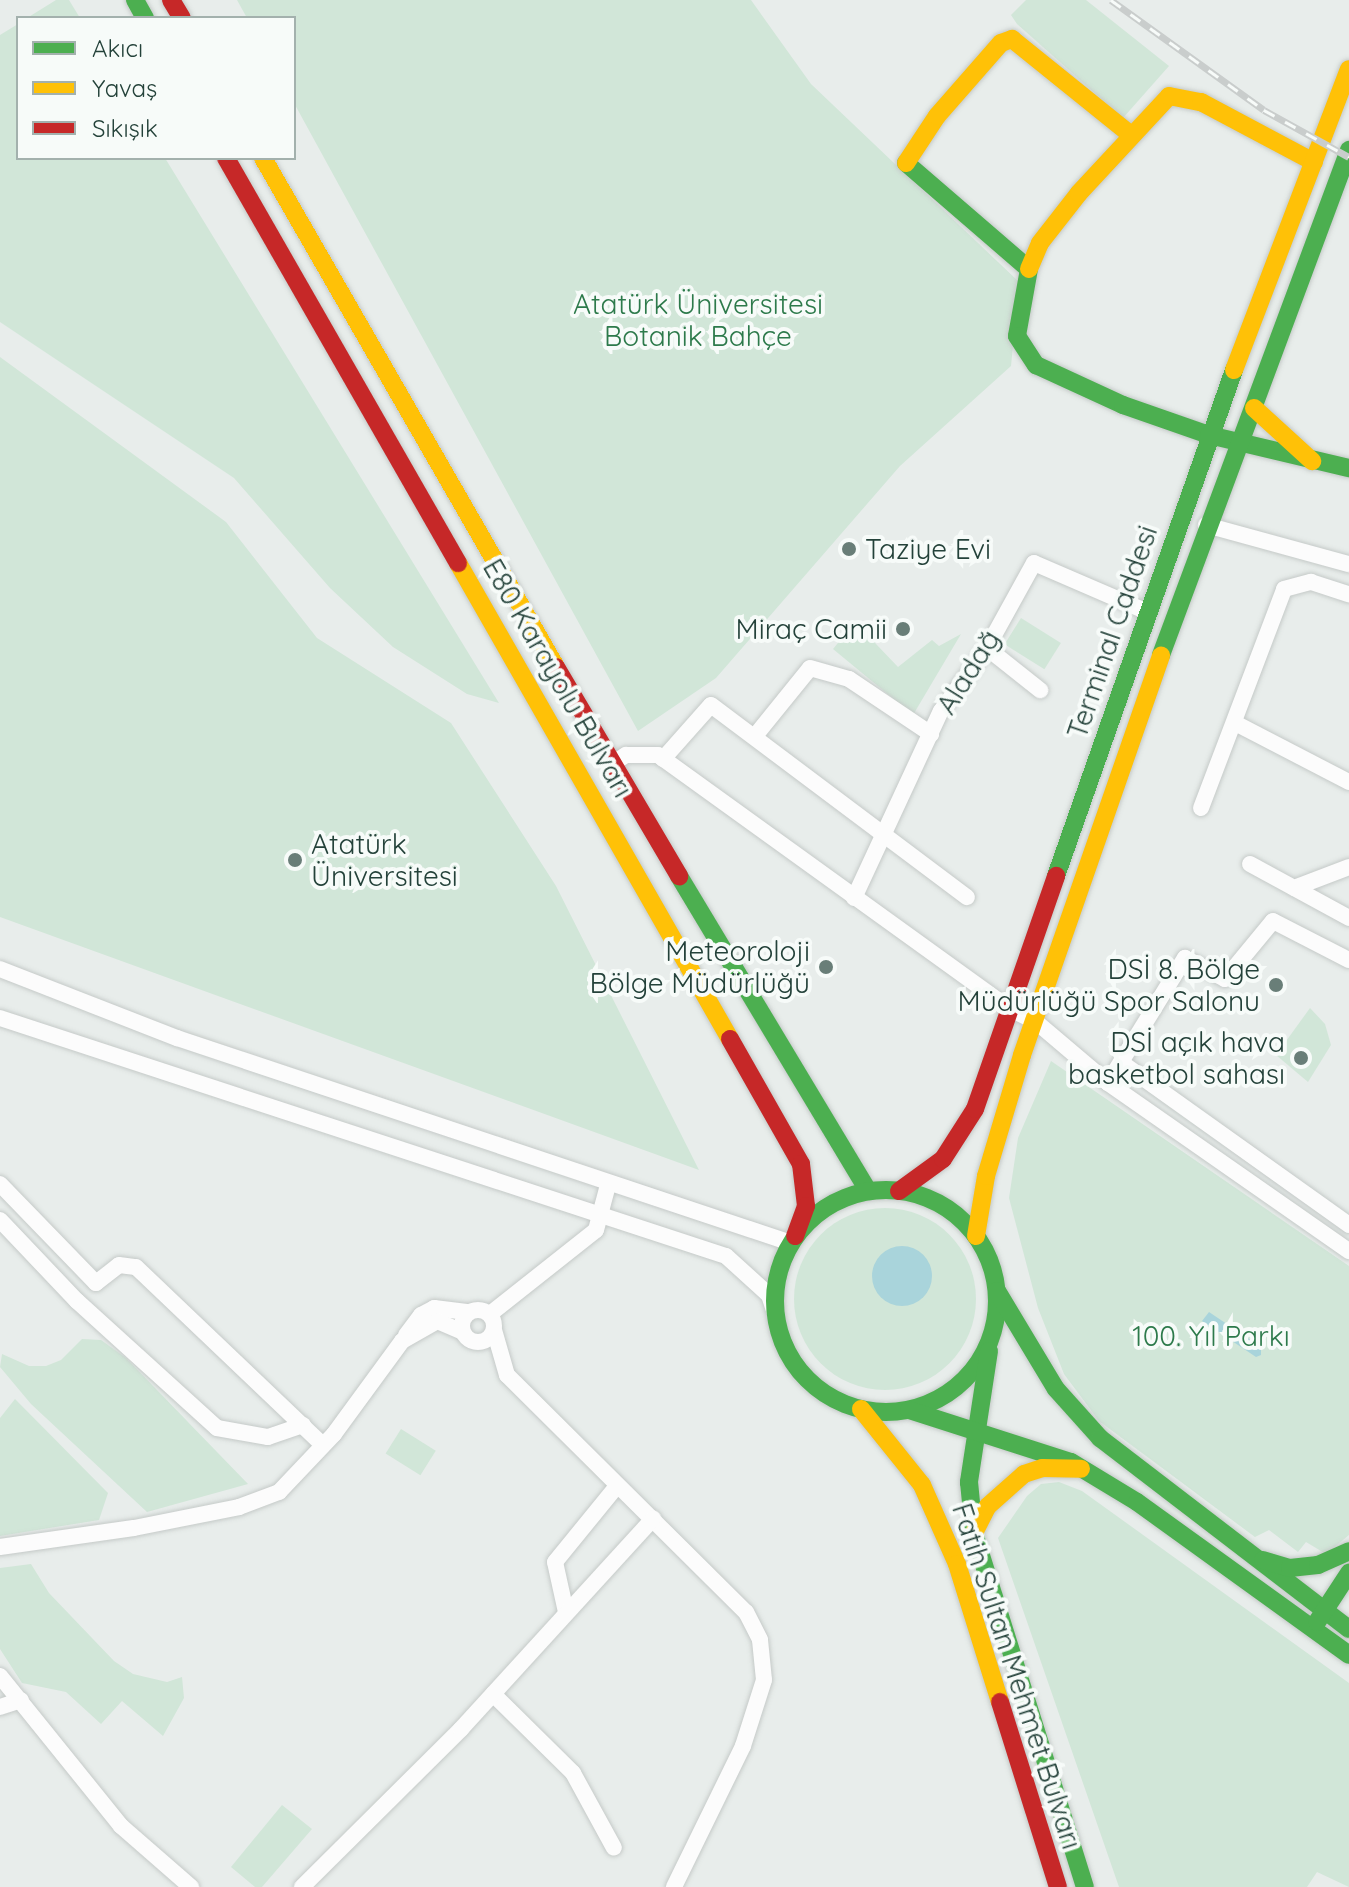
<!DOCTYPE html>
<meta charset="utf-8">
<style>
body{margin:0}
#map{position:relative;width:1349px;height:1887px;overflow:hidden;background:#e8edeb;font-family:Quicksand,sans-serif}
div>[style]{position:absolute}
.green>*{inset:0;background:#d1e6d8;transform-origin:0 0}
.round{border-radius:50%}
.water>*{inset:0;background:#a9d4db}
.roads{filter:drop-shadow(0 0 2px #c5cac8) drop-shadow(0 0 2px #c5cac8)}
.street>*{height:16px;margin:-8px;padding:0 8px;transform-origin:8px;border-radius:8px;background:#fcfcfc}
.street>.ring{margin:-8px;padding:0;box-sizing:content-box;background:none;border:16px solid #fcfcfc;border-radius:50%}
.fast>*{height:18px;margin:-9px;padding:0 9px;transform-origin:9px;border-radius:9px;background:#4caf50}
.fast>.ring{margin:-9px;padding:0;box-sizing:content-box;background:none;border:18px solid #4caf50;border-radius:50%}
.slow>*{height:18px;margin:-9px;padding:0 9px;transform-origin:9px;border-radius:9px;background:#ffc107}
.jam>*{height:18px;margin:-9px;padding:0 9px;transform-origin:9px;border-radius:9px;background:#c62828}
.rail>*{height:7px;margin-top:-3.5px;transform-origin:0;background:repeating-linear-gradient(90deg,#f7fbf9 0 12px,#c9cdcc 0 24px);box-sizing:border-box;border-block:2px solid #c9cdcc}
.dots>*{width:22px;height:22px;translate:-50% -50%;box-sizing:border-box;border:4px solid #f7fbf9;border-radius:50%}
span{translate:-50% -50%;white-space:nowrap;text-align:center;line-height:1.15;-webkit-text-stroke:8px #f7fbf9;paint-order:stroke}
.park-label{font-size:28px;color:#2d7a4b}
.poi-label{font-size:28px;color:#24423a}
.left{translate:0 -50%;text-align:left}
.right{translate:-100% -50%;text-align:right}
.street-label{font-size:28px;color:#24423a}
.legend{position:absolute;left:16px;top:16px;width:280px;height:144px;box-sizing:border-box;background:#f7fbf9;border:2px solid #a3b1ad;margin:0;padding:10px 14px;list-style:none;font-size:24px;color:#24423a}
.legend li{display:flex;align-items:center;gap:16px;height:40px}
.legend b{width:40px;border:2px solid #a3b1ad}
</style>
<div id="map">
<div class="green">
<div style="clip-path:polygon(56px 0,69px 0,80px 18px,27px 18px)"></div>
<div style="clip-path:polygon(237px 0,751px 0,811px 84px,1019px 282px,1011px 366px,900px 466px,716px 678px,638px 731px,294px 103px,294px 18px,247px 18px)"></div>
<div style="clip-path:polygon(1026px 0,1086px 0,1169px 66px,1123px 118px,1017px 24px,1011px 15px)"></div>
<div style="clip-path:polygon(18px 24px,18px 158px,165px 158px,499px 703px,467px 694px,393px 647px,330px 588px,234px 478px,0 322px,0 35px)"></div>
<div style="clip-path:polygon(0 357px,226px 522px,317px 638px,451px 723px,556px 886px,699px 1170px,0 917px)"></div>
<div style="left:1021px;top:618px;width:47px;height:31px;rotate:32deg"></div>
<div style="clip-path:polygon(855px 622px,898px 667px,932px 640px,939px 646px,961px 634px,913px 715px,833px 649px)"></div>
<div style="clip-path:polygon(1310px 1008px,1325px 1024px,1331px 1045px,1308px 1082px,1276px 1055px)"></div>
<div style="clip-path:polygon(1051px 1061px,1349px 1266px,1349px 1535px,1326px 1554px,1306px 1542px,1298px 1552px,1269px 1530px,1255px 1537px,1099px 1421px,1064px 1374px,1038px 1308px,1009px 1198px,1018px 1138px)"></div>
<div class="round" style="left:794px;top:1208px;width:182px;height:182px"></div>
<div style="clip-path:polygon(82px 1339px,101px 1340px,126px 1358px,248px 1484px,147px 1512px,31px 1404px,0 1367px,2px 1354px,29px 1366px,46px 1366px,61px 1360px)"></div>
<div style="clip-path:polygon(15px 1399px,108px 1493px,99px 1520px,0 1536px,0 1418px)"></div>
<div style="left:401px;top:1429px;width:41px;height:29px;rotate:32deg"></div>
<div style="clip-path:polygon(1059px 1482px,1082px 1491px,1349px 1683px,1349px 1887px,1317px 1872px,1307px 1887px,1119px 1887px,998px 1538px,1027px 1496px,1041px 1484px)"></div>
<div style="clip-path:polygon(31px 1564px,49px 1593px,114px 1661px,133px 1674px,167px 1682px,182px 1677px,184px 1698px,163px 1736px,122px 1701px,101px 1724px,66px 1692px,22px 1683px,0 1649px,0 1568px)"></div>
<div style="clip-path:polygon(282px 1805px,312px 1829px,262px 1887px,255px 1887px,231px 1867px)"></div>
</div>
<div class="water">
<div class="round" style="left:872px;top:1246px;width:60px;height:60px"></div>
<div style="clip-path:polygon(1209px 1312px,1261px 1347px,1261px 1355px,1256px 1357px,1202px 1321px)"></div>
</div>
<div class="roads">
<div class="street">
<div style="left:1206px;top:525px;width:148px;rotate:15.3deg"></div>
<div style="left:987px;top:648px;width:68px;rotate:38.4deg"></div>
<div style="left:1237px;top:724px;width:126px;rotate:27.4deg"></div>
<div style="left:755px;top:736px;width:87px;rotate:-51deg"></div>
<div style="left:810px;top:668px;width:41px;rotate:15.8deg"></div>
<div style="left:849px;top:679px;width:99px;rotate:33.9deg"></div>
<div style="left:663px;top:759px;width:72px;rotate:-48.4deg"></div>
<div style="left:711px;top:705px;width:320px;rotate:36.9deg"></div>
<div style="left:612px;top:764px;width:17px;rotate:-33deg"></div>
<div style="left:626px;top:755px;width:32px"></div>
<div style="left:658px;top:755px;width:434px;rotate:35.8deg"></div>
<div style="left:1010px;top:1009px;width:28px;rotate:26deg"></div>
<div style="left:1035px;top:1021px;width:96px;rotate:40.3deg"></div>
<div style="left:1108px;top:1083px;width:294px;rotate:34.9deg"></div>
<div style="left:1201px;top:808px;width:234px;rotate:-69.2deg"></div>
<div style="left:1284px;top:589px;width:28px;rotate:-15deg"></div>
<div style="left:1311px;top:582px;width:40px;rotate:18deg"></div>
<div style="left:1250px;top:864px;width:113px;rotate:28.6deg"></div>
<div style="left:1294px;top:888px;width:59px;rotate:-20.9deg"></div>
<div style="left:854px;top:898px;width:206px;rotate:-65.1deg"></div>
<div style="left:941px;top:711px;width:78px;rotate:-53.9deg"></div>
<div style="left:987px;top:648px;width:97px;rotate:-61.1deg"></div>
<div style="left:1034px;top:563px;width:124px;rotate:23.3deg"></div>
<div style="left:0;top:969px;width:190px;rotate:21.3deg"></div>
<div style="left:177px;top:1038px;width:647px;rotate:18.46deg"></div>
<div style="left:0;top:1018px;width:764px;rotate:18.15deg"></div>
<div style="left:726px;top:1256px;width:58px;rotate:42.2deg"></div>
<div style="left:769px;top:1295px;width:23px;rotate:72deg"></div>
<div style="left:1122px;top:1063px;width:279px;rotate:35.5deg"></div>
<div style="left:1108px;top:1083px;width:147px;rotate:-58.4deg"></div>
<div style="left:1185px;top:958px;width:45px;rotate:27.7deg"></div>
<div style="left:1225px;top:979px;width:75px;rotate:-50.4deg"></div>
<div style="left:1273px;top:921px;width:85px;rotate:27.2deg"></div>
<div style="left:0;top:1184px;width:138px;rotate:45.9deg"></div>
<div style="left:96px;top:1283px;width:29px;rotate:-38deg"></div>
<div style="left:119px;top:1265px;width:17px;rotate:7deg"></div>
<div style="left:136px;top:1267px;width:258px;rotate:43.6deg"></div>
<div style="left:0;top:1220px;width:112px;rotate:46.5deg"></div>
<div style="left:77px;top:1301px;width:189px;rotate:42.2deg"></div>
<div style="left:217px;top:1428px;width:52px;rotate:10deg"></div>
<div style="left:268px;top:1437px;width:37px;rotate:-19deg"></div>
<div class="ring" style="left:462px;top:1310px;width:16px;height:16px"></div>
<div style="left:490px;top:1314px;width:135px;rotate:-38.4deg"></div>
<div style="left:596px;top:1230px;width:47px;rotate:-75.1deg"></div>
<div style="left:494px;top:1330px;width:47px;rotate:73.9deg"></div>
<div style="left:507px;top:1375px;width:337px;rotate:44.8deg"></div>
<div style="left:746px;top:1612px;width:31px;rotate:63deg"></div>
<div style="left:760px;top:1640px;width:40px;rotate:84.3deg"></div>
<div style="left:764px;top:1680px;width:69px;rotate:107.7deg"></div>
<div style="left:743px;top:1746px;width:157px;rotate:116.1deg"></div>
<div style="left:406px;top:1335px;width:25px;rotate:-53deg"></div>
<div style="left:421px;top:1315px;width:15px;rotate:-28deg"></div>
<div style="left:434px;top:1308px;width:35px;rotate:7deg"></div>
<div style="left:0;top:1547px;width:135px;rotate:-8.1deg"></div>
<div style="left:134px;top:1528px;width:107px;rotate:-11.3deg"></div>
<div style="left:239px;top:1507px;width:43px;rotate:-20.6deg"></div>
<div style="left:279px;top:1492px;width:80px;rotate:-46.5deg"></div>
<div style="left:334px;top:1434px;width:115px;rotate:-53.8deg"></div>
<div style="left:402px;top:1341px;width:40px;rotate:-29.7deg"></div>
<div style="left:437px;top:1321px;width:28px;rotate:23deg"></div>
<div style="left:566px;top:1612px;width:51px;rotate:-102.4deg"></div>
<div style="left:555px;top:1562px;width:98px;rotate:-50.8deg"></div>
<div style="left:0;top:1676px;width:193px;rotate:51.1deg"></div>
<div style="left:121px;top:1826px;width:93px;rotate:41.1deg"></div>
<div style="left:493px;top:1694px;width:112px;rotate:44.6deg"></div>
<div style="left:573px;top:1773px;width:85px;rotate:61.3deg"></div>
<div style="left:0;top:1707px;width:22px;rotate:-18deg"></div>
<div style="left:302px;top:1887px;width:224px;rotate:-44.8deg"></div>
<div style="left:461px;top:1729px;width:285px;rotate:-47.6deg"></div>
</div>
<div class="fast">
<div style="left:135px;top:0;width:21px;rotate:61deg"></div>
<div style="left:906px;top:163px;width:162px;rotate:40.8deg"></div>
<div style="left:1029px;top:269px;width:68px;rotate:100.2deg"></div>
<div style="left:1017px;top:336px;width:35px;rotate:57deg"></div>
<div style="left:1036px;top:365px;width:96px;rotate:24.7deg"></div>
<div style="left:1123px;top:405px;width:91px;rotate:19.2deg"></div>
<div style="left:1209px;top:435px;width:144px;rotate:13.3deg"></div>
<div style="left:1161px;top:655px;width:539px;rotate:-69.58deg"></div>
<div style="left:679px;top:876px;width:367px;rotate:59deg"></div>
<div style="left:1056px;top:876px;width:536px;rotate:-70.62deg"></div>
<div class="ring" style="left:775px;top:1190px;width:204px;height:204px"></div>
<div style="left:997px;top:1291px;width:114px;rotate:59deg"></div>
<div style="left:1056px;top:1389px;width:66px;rotate:48.1deg"></div>
<div style="left:1100px;top:1438px;width:314px;rotate:37.5deg"></div>
<div style="left:989px;top:1351px;width:133px;rotate:98.7deg"></div>
<div style="left:969px;top:1482px;width:51px;rotate:84.4deg"></div>
<div style="left:974px;top:1533px;width:371px;rotate:72.6deg"></div>
<div style="left:909px;top:1410px;width:170px;rotate:17.8deg"></div>
<div style="left:1071px;top:1462px;width:77px;rotate:31.2deg"></div>
<div style="left:1137px;top:1502px;width:261px;rotate:35.8deg"></div>
<div style="left:1263px;top:1560px;width:28px;rotate:17deg"></div>
<div style="left:1290px;top:1568px;width:28px;rotate:-6deg"></div>
<div style="left:1318px;top:1565px;width:34px;rotate:-24deg"></div>
<div style="left:1317px;top:1622px;width:59px;rotate:-56.9deg"></div>
</div>
<div class="slow">
<div style="left:263px;top:158px;width:587px;rotate:60.07deg"></div>
<div style="left:906px;top:163px;width:56px;rotate:-56.6deg"></div>
<div style="left:937px;top:116px;width:97px;rotate:-48.8deg"></div>
<div style="left:1001px;top:43px;width:12px;rotate:-20deg"></div>
<div style="left:1012px;top:39px;width:153px;rotate:38.9deg"></div>
<div style="left:1029px;top:269px;width:28px;rotate:-67deg"></div>
<div style="left:1040px;top:243px;width:63px;rotate:-52deg"></div>
<div style="left:1079px;top:193px;width:132px;rotate:-47.1deg"></div>
<div style="left:1169px;top:96px;width:33px;rotate:11deg"></div>
<div style="left:1201px;top:102px;width:128px;rotate:28deg"></div>
<div style="left:1234px;top:370px;width:322px;rotate:-69.1deg"></div>
<div style="left:1254px;top:408px;width:79px;rotate:42.4deg"></div>
<div style="left:458px;top:563px;width:548px;rotate:60.26deg"></div>
<div style="left:976px;top:1236px;width:61px;rotate:-80.5deg"></div>
<div style="left:986px;top:1176px;width:126px;rotate:-73.4deg"></div>
<div style="left:1022px;top:1055px;width:423px;rotate:-70.8deg"></div>
<div style="left:861px;top:1409px;width:97px;rotate:51.2deg"></div>
<div style="left:922px;top:1485px;width:86px;rotate:66.1deg"></div>
<div style="left:957px;top:1564px;width:145px;rotate:72.7deg"></div>
<div style="left:974px;top:1533px;width:30px;rotate:-63deg"></div>
<div style="left:988px;top:1506px;width:48px;rotate:-41.6deg"></div>
<div style="left:1024px;top:1474px;width:19px;rotate:-18deg"></div>
<div style="left:1042px;top:1468px;width:39px;rotate:1deg"></div>
</div>
<div class="jam">
<div style="left:171px;top:0;width:21px;rotate:59deg"></div>
<div style="left:226px;top:158px;width:467px;rotate:60.2deg"></div>
<div style="left:556px;top:667px;width:243px;rotate:59.5deg"></div>
<div style="left:730px;top:1039px;width:144px;rotate:60.4deg"></div>
<div style="left:801px;top:1164px;width:42px;rotate:83.2deg"></div>
<div style="left:806px;top:1206px;width:32px;rotate:110deg"></div>
<div style="left:899px;top:1191px;width:54px;rotate:-36deg"></div>
<div style="left:943px;top:1159px;width:59px;rotate:-57.4deg"></div>
<div style="left:975px;top:1109px;width:247px;rotate:-70.8deg"></div>
<div style="left:1000px;top:1702px;width:194px;rotate:72.6deg"></div>
</div>
</div>
<div class="rail">
<div style="left:1111px;top:0;width:188px;rotate:35.7deg"></div>
<div style="left:1264px;top:110px;width:97px;rotate:28.9deg"></div>
</div>
<div class="dots">
<div style="left:849px;top:549px;background:#697e78"></div>
<div style="left:903px;top:629px;background:#697e78"></div>
<div style="left:295px;top:860px;background:#697e78"></div>
<div style="left:826px;top:967px;background:#697e78"></div>
<div style="left:1276px;top:985px;background:#697e78"></div>
<div style="left:1301px;top:1058px;background:#697e78"></div>
</div>
<div class="park-label">
<span style="left:698px;top:320px">Atatürk Üniversitesi<br>Botanik Bahçe</span>
<span style="left:1211px;top:1336px">100. Yıl Parkı</span>
</div>
<div class="poi-label">
<span class="left" style="left:865px;top:549px">Taziye Evi</span>
<span class="right" style="left:887px;top:629px">Miraç Camii</span>
<span class="left" style="left:311px;top:860px">Atatürk<br>Üniversitesi</span>
<span class="right" style="left:810px;top:967px">Meteoroloji<br>Bölge Müdürlüğü</span>
<span class="right" style="left:1260px;top:985px">DSİ 8. Bölge<br>Müdürlüğü Spor Salonu</span>
<span class="right" style="left:1285px;top:1058px">DSİ açık hava<br>basketbol sahası</span>
</div>
<div class="street-label">
<span style="left:1112px;top:632px;rotate:-71deg">Terminal Caddesi</span>
<span style="left:968px;top:672px;rotate:-58deg">Aladağ</span>
<span style="left:558px;top:678px;rotate:60deg">E80 Karayolu Bulvarı</span>
<span style="left:1017px;top:1676px;rotate:72deg">Fatih Sultan Mehmet Bulvarı</span>
</div>
<ul class="legend">
<li><b style="height:10px;background:#4caf50"></b>Akıcı</li>
<li><b style="height:10px;background:#ffc107"></b>Yavaş</li>
<li><b style="height:10px;background:#c62828"></b>Sıkışık</li>
</ul>
</div>
